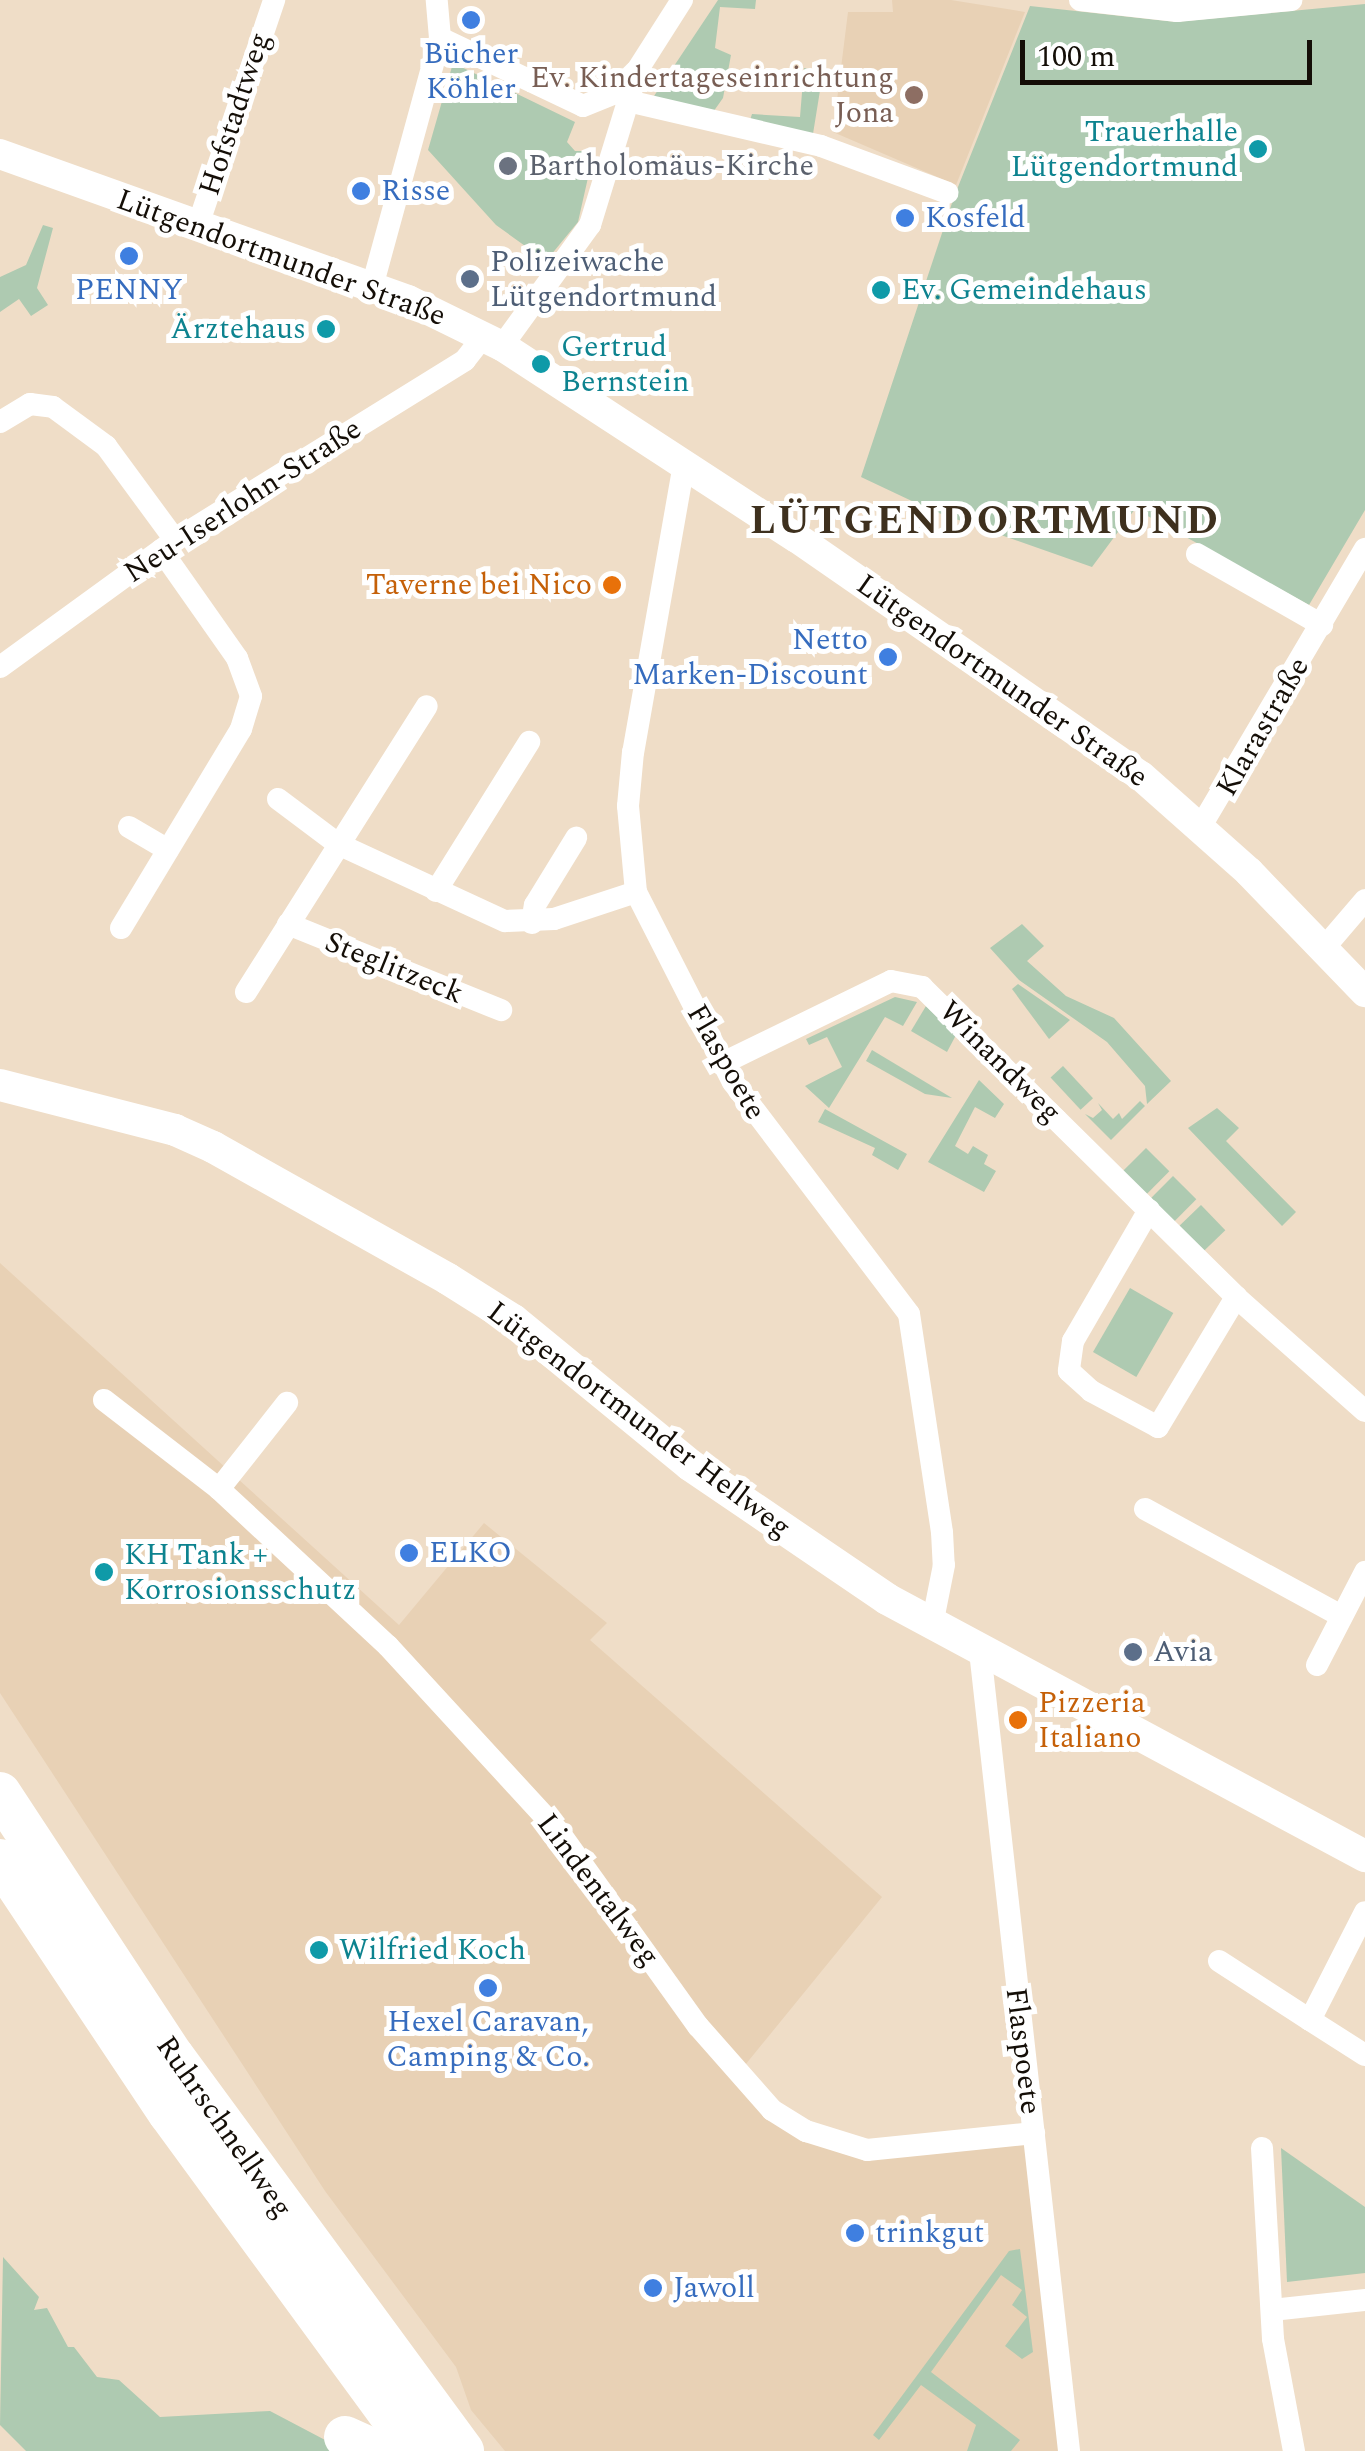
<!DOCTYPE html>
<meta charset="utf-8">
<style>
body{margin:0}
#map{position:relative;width:1365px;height:2451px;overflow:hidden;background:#efddc7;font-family:Spectral,serif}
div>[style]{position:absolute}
.built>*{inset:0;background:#e8d1b5}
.green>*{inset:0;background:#aecab1;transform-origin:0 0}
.minor>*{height:22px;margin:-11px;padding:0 11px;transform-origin:11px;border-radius:11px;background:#fff}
.tertiary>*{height:30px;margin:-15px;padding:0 15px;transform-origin:15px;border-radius:15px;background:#fff}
.secondary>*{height:32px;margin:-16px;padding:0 16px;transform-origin:16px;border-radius:16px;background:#fff}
.motorway>*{height:42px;margin:-21px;padding:0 21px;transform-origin:21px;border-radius:21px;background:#fff}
.dots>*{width:28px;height:28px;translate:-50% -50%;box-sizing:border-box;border:5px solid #fff;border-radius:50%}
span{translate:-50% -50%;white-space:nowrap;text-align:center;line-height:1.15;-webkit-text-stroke:10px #fff;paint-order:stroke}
.shop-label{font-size:30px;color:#366cbe}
.left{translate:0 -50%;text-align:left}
.right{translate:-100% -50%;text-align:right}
.education-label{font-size:30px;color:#785e54}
.street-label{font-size:30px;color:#140e07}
.culture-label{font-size:30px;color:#0d838f}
.worship-label{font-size:30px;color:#5b616d}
.service-label{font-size:30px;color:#4e5e75}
.food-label{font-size:30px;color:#c56008}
.district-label{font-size:40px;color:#3e301e;font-weight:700;letter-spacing:2.5px}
.scale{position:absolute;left:1020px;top:40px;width:292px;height:45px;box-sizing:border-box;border:5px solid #140e07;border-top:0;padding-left:12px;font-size:30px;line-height:35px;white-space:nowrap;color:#140e07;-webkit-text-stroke:8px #fff;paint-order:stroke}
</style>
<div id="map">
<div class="built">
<div style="clip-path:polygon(892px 0,951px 0,1025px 12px,956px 185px,833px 132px,848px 12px,893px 12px)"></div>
<div style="clip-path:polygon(0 1263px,399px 1625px,484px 1523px,607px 1623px,590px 1640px,882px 1897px,737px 2075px,838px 2143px,1034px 2133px,1069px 2451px,505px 2451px,471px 2410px,456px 2367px,325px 2191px,0 1693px)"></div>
</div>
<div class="green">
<div style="clip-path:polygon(718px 0,756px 0,755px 9px,720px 7px,715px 48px,731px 55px,723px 98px,711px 115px,650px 102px)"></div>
<div style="clip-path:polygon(1365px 4px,1365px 510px,1309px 605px,1135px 509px,1092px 567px,933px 511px,861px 477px,954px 197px,1030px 6px,1176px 22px)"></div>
<div style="clip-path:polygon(453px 63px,575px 122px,567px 142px,575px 151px,594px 151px,578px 222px,546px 261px,496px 225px,428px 150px)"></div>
<div style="clip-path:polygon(804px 68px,823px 72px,812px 140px,749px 123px,752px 114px,800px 117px)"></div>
<div style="clip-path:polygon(43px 225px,53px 228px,37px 288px,48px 305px,31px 316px,19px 299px,0 312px,0 277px,26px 265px)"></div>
<div style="clip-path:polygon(1022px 924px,1044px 946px,1027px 961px,1066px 996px,1114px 1018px,1171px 1081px,1147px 1104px,1145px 1086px,1107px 1042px,1019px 980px,990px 948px)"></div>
<div style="clip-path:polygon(1018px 984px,1070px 1020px,1049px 1039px,1012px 989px)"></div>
<div style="clip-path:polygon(895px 997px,917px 1002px,903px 1026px,885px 1017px,829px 1108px,805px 1086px,842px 1067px,827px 1037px,809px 1045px,806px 1039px)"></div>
<div style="clip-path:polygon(926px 1006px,956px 1035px,947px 1052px,911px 1031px)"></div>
<div style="clip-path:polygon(872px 1050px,952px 1098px,925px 1094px,866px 1061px)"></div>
<div style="left:1063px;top:1066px;width:44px;height:17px;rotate:47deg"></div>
<div style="clip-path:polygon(979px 1080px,1004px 1104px,995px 1118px,975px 1107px,955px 1146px,968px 1154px,973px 1146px,988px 1155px,984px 1164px,996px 1171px,984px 1192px,928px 1162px)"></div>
<div style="clip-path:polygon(1140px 1101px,1145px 1106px,1111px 1140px,1085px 1114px,1093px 1118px,1102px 1110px,1098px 1103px,1113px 1119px,1119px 1113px,1122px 1119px)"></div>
<div style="clip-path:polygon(1217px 1108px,1239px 1128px,1226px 1141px,1296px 1212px,1282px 1226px,1188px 1128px)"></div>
<div style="clip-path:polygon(825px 1109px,907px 1154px,898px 1170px,872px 1155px,875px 1148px,818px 1122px)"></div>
<div style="left:1146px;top:1148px;width:33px;height:34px;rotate:45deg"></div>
<div style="left:1173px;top:1176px;width:33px;height:32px;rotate:45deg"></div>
<div style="left:1201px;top:1205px;width:35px;height:31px;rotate:46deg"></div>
<div style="left:1130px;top:1288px;width:50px;height:74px;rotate:30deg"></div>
<div style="clip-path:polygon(1281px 2148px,1365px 2207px,1365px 2273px,1287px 2282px)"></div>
<div style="clip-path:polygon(1020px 2249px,1033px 2352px,1022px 2359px,1005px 2346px,1027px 2317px,1012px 2305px,1022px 2290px,1001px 2275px,931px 2372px,1020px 2440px,1011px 2451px,967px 2451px,976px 2425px,921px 2385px,879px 2440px,873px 2435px,1009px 2251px)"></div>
<div style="clip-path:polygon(3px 2257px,39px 2297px,34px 2310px,47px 2308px,68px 2347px,74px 2347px,97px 2377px,119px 2380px,160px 2417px,270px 2411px,346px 2451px,26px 2451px,0 2425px)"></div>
</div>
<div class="minor">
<div style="left:1080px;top:0;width:98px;rotate:6.5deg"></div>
<div style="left:1177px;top:11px;width:115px;rotate:-5.5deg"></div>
<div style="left:440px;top:38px;width:158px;rotate:25.4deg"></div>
<div style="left:583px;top:106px;width:32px;rotate:-22deg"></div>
<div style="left:613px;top:94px;width:31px;rotate:-45deg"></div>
<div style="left:628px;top:101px;width:198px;rotate:13.1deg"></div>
<div style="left:821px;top:146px;width:135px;rotate:20.3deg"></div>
<div style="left:197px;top:228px;width:241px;rotate:-71.3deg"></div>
<div style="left:372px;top:287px;width:258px;rotate:-74.7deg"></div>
<div style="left:440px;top:38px;width:38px;rotate:-95deg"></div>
<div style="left:502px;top:346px;width:150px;rotate:-54deg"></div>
<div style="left:590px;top:225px;width:163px;rotate:-72.9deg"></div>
<div style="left:638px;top:69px;width:82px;rotate:-57.5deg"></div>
<div style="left:0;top:422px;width:35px;rotate:-31deg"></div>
<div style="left:30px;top:404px;width:23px;rotate:7deg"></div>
<div style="left:53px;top:407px;width:66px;rotate:36.3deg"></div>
<div style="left:106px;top:446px;width:117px;rotate:53.7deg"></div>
<div style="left:684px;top:464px;width:292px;rotate:100deg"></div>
<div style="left:633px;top:752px;width:54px;rotate:95.3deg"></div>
<div style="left:628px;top:806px;width:86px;rotate:84.7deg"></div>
<div style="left:636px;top:892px;width:213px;rotate:63deg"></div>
<div style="left:733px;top:1082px;width:291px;rotate:52.8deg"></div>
<div style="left:909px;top:1314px;width:220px;rotate:81.4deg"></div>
<div style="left:942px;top:1532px;width:33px;rotate:87deg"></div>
<div style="left:944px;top:1565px;width:61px;rotate:101.3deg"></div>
<div style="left:1197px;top:554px;width:144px;rotate:29.6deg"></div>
<div style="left:0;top:667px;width:216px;rotate:-36deg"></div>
<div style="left:175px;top:540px;width:341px;rotate:-31.8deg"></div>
<div style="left:465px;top:360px;width:31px;rotate:-52deg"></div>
<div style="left:278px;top:799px;width:75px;rotate:36.9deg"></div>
<div style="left:338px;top:844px;width:184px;rotate:24.8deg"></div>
<div style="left:505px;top:921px;width:49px;rotate:-2.3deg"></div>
<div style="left:554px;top:919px;width:86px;rotate:-18.2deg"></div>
<div style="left:1201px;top:826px;width:322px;rotate:-59.4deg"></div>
<div style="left:129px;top:827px;width:45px;rotate:30.5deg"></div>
<div style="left:436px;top:891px;width:176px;rotate:-58deg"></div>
<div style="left:532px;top:923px;width:18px;rotate:-81deg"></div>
<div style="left:535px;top:905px;width:79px;rotate:-58.5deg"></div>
<div style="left:288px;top:924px;width:230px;rotate:22deg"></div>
<div style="left:121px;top:928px;width:232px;rotate:-58.9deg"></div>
<div style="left:241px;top:729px;width:34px;rotate:-73deg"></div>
<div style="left:251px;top:696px;width:40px;rotate:-110.2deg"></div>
<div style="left:237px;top:658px;width:132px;rotate:-125.1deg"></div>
<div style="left:1324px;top:948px;width:63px;rotate:-49.5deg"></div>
<div style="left:246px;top:992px;width:338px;rotate:-57.7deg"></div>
<div style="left:721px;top:1064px;width:189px;rotate:-26deg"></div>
<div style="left:891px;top:981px;width:32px;rotate:11deg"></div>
<div style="left:922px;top:987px;width:441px;rotate:44.6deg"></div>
<div style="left:1236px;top:1297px;width:172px;rotate:41.5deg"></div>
<div style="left:1149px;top:1210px;width:151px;rotate:120.1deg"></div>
<div style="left:1073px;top:1341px;width:30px;rotate:98deg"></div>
<div style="left:1069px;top:1371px;width:30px;rotate:42deg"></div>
<div style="left:1091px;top:1391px;width:76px;rotate:28.2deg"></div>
<div style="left:1158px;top:1427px;width:152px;rotate:-59deg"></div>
<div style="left:104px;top:1400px;width:145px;rotate:37.7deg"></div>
<div style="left:219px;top:1489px;width:231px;rotate:42.9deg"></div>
<div style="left:388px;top:1646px;width:253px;rotate:47.4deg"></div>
<div style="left:559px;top:1832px;width:239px;rotate:54.4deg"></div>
<div style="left:698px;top:2026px;width:112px;rotate:48.6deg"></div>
<div style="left:772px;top:2110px;width:40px;rotate:32deg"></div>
<div style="left:806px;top:2131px;width:64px;rotate:17.3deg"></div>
<div style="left:867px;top:2150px;width:168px;rotate:-5.8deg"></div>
<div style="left:219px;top:1489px;width:110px;rotate:-51.7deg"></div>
<div style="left:1145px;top:1509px;width:223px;rotate:28.6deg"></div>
<div style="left:980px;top:1651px;width:805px;rotate:83.65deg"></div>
<div style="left:1317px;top:1665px;width:105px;rotate:-62.7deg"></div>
<div style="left:1219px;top:1961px;width:108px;rotate:33deg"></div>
<div style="left:1310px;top:2020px;width:121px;rotate:-63deg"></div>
<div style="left:1310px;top:2020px;width:65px;rotate:32.5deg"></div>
<div style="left:1262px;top:2148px;width:191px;rotate:86.7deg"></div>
<div style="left:1273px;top:2339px;width:114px;rotate:79.4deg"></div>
<div style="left:1272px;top:2310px;width:94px;rotate:-6.1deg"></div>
</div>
<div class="tertiary">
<div style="left:0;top:154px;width:433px;rotate:19.7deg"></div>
<div style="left:408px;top:300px;width:105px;rotate:26.1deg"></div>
<div style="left:502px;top:346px;width:352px;rotate:33.1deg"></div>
<div style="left:797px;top:538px;width:418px;rotate:34.7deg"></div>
<div style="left:1141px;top:776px;width:144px;rotate:41.6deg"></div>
<div style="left:1249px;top:872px;width:167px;rotate:46deg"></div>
</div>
<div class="secondary">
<div style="left:0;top:1085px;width:181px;rotate:14.4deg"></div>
<div style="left:175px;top:1130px;width:42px;rotate:24.1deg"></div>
<div style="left:213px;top:1147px;width:270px;rotate:29.3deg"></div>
<div style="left:448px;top:1279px;width:77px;rotate:32.2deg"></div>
<div style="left:513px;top:1320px;width:229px;rotate:39.3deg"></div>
<div style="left:690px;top:1465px;width:238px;rotate:34.2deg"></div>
<div style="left:887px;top:1599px;width:543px;rotate:28.27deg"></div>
</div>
<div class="motorway">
<div style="left:0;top:1793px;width:315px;rotate:56.7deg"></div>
<div style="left:173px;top:2056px;width:490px;rotate:53.7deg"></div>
<div style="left:0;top:1860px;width:304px;rotate:56.3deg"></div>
<div style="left:169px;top:2113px;width:419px;rotate:53.8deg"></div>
<div style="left:345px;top:2437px;width:34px;rotate:24deg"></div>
</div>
<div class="dots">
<div style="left:471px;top:20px;background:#3f7fe0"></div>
<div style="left:914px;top:95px;background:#8d6e63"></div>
<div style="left:1258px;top:149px;background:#0f9aa8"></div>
<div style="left:508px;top:166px;background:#6b7280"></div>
<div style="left:361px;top:191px;background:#3f7fe0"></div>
<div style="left:905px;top:218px;background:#3f7fe0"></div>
<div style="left:129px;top:256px;background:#3f7fe0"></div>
<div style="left:470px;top:279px;background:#5c6f8a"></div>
<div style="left:881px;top:290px;background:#0f9aa8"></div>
<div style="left:326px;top:329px;background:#0f9aa8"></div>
<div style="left:541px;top:364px;background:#0f9aa8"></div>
<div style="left:612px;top:585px;background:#e8710a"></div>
<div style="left:888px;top:657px;background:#3f7fe0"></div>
<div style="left:409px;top:1553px;background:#3f7fe0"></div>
<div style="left:104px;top:1572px;background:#0f9aa8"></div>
<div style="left:1133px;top:1652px;background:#5c6f8a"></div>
<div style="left:1018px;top:1720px;background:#e8710a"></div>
<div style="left:319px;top:1950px;background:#0f9aa8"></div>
<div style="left:488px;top:1988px;background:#3f7fe0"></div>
<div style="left:855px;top:2233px;background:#3f7fe0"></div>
<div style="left:653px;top:2288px;background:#3f7fe0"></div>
</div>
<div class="shop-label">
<span style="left:471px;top:71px">Bücher<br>Köhler</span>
<span class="left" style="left:381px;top:191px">Risse</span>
<span class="left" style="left:925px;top:218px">Kosfeld</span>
<span style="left:129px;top:290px">PENNY</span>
<span class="right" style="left:868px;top:657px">Netto<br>Marken-Discount</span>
<span class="left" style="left:429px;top:1553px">ELKO</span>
<span style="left:488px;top:2039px">Hexel Caravan,<br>Camping &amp; Co.</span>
<span class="left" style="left:875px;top:2233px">trinkgut</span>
<span class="left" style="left:673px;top:2288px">Jawoll</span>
</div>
<div class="education-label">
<span class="right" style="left:894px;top:95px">Ev. Kindertageseinrichtung<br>Jona</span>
</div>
<div class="street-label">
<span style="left:235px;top:114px;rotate:-72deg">Hofstadtweg</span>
<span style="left:281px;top:258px;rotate:20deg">Lütgendortmunder Straße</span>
<span style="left:243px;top:501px;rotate:-33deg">Neu-Iserlohn-Straße</span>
<span style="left:1002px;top:681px;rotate:35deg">Lütgendortmunder Straße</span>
<span style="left:1263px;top:727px;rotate:-60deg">Klarastraße</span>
<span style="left:394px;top:968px;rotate:22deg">Steglitzeck</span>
<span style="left:726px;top:1062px;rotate:60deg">Flaspoete</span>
<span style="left:1000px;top:1062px;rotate:45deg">Winandweg</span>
<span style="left:639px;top:1420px;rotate:37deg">Lütgendortmunder Hellweg</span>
<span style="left:598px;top:1890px;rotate:53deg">Lindentalweg</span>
<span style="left:1023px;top:2051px;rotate:83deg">Flaspoete</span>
<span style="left:224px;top:2127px;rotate:55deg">Ruhrschnellweg</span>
</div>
<div class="culture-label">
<span class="right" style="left:1238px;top:149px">Trauerhalle<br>Lütgendortmund</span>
<span class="left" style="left:901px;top:290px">Ev. Gemeindehaus</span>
<span class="right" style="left:306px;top:329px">Ärztehaus</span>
<span class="left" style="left:561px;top:364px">Gertrud<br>Bernstein</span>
<span class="left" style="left:124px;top:1572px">KH Tank +<br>Korrosionsschutz</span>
<span class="left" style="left:339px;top:1950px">Wilfried Koch</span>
</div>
<div class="worship-label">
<span class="left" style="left:528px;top:166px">Bartholomäus-Kirche</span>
</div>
<div class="service-label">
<span class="left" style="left:490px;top:279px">Polizeiwache<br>Lütgendortmund</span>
<span class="left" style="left:1153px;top:1652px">Avia</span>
</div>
<div class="food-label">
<span class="right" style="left:592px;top:585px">Taverne bei Nico</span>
<span class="left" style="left:1038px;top:1720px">Pizzeria<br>Italiano</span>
</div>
<div class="district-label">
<span style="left:985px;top:522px">LÜTGENDORTMUND</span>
</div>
<div class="scale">100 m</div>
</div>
